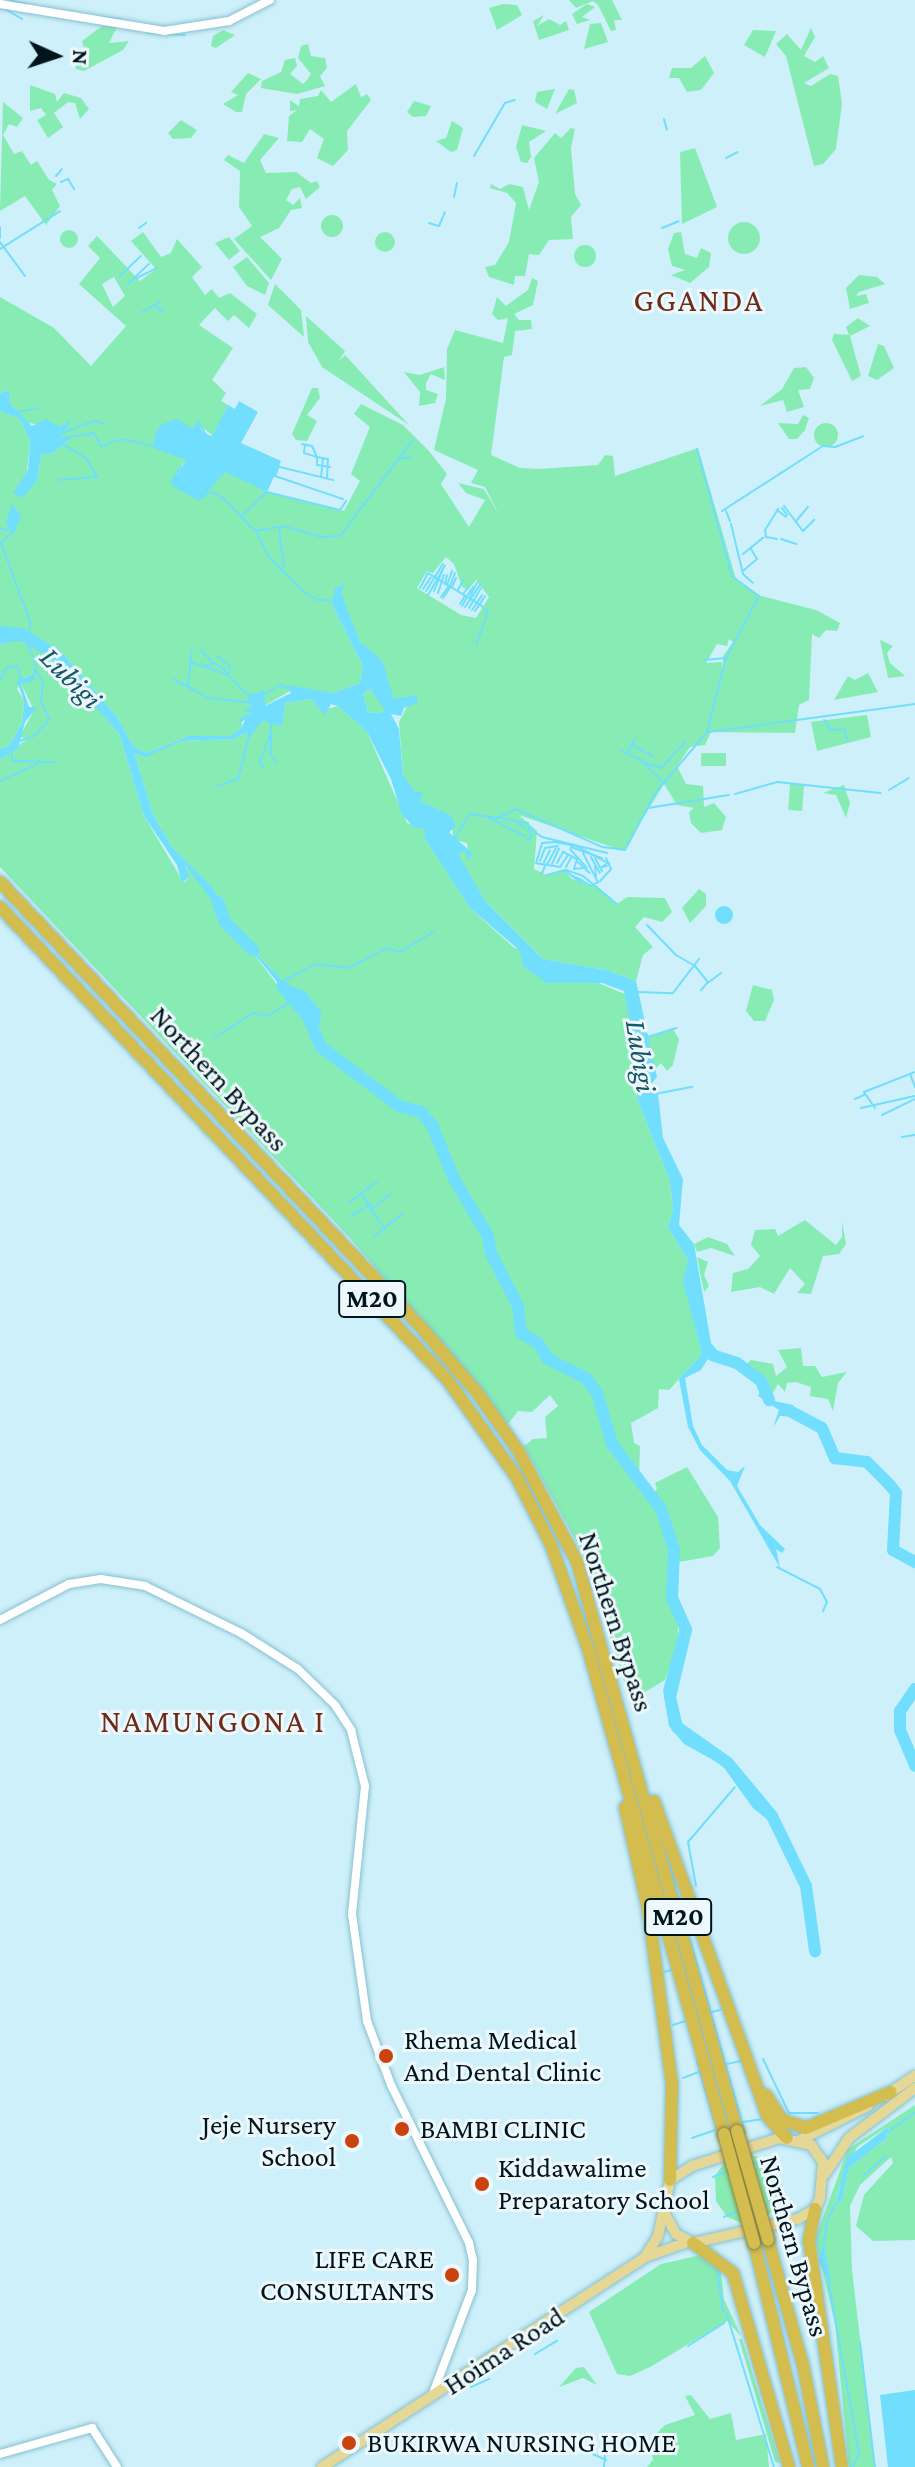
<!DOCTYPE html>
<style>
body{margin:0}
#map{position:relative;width:915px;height:2467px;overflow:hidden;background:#cef0fa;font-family:"Crimson Pro",serif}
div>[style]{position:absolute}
.green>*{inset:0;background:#87ecb3;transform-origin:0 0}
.round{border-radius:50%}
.water>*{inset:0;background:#70defc}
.stream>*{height:2px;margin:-1px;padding:0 1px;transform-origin:1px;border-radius:1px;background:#70defc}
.river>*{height:12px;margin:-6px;padding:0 6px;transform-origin:6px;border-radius:6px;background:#70defc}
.roads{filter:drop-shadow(0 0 2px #87c0d0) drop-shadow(0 0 2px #87c0d0)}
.minor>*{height:8px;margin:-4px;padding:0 4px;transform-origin:4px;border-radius:4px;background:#fff}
.major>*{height:10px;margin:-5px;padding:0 5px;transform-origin:5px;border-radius:5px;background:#e5d795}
.highway>*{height:12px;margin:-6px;padding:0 6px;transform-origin:6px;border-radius:6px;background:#d4bd4f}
.bridges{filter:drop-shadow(0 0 2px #8a823d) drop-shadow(0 0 2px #8a823d)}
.highway-bridge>*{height:12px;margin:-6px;padding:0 6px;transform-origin:6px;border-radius:6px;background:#d4bd4f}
.dots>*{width:22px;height:22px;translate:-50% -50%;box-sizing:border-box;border:4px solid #edf8fc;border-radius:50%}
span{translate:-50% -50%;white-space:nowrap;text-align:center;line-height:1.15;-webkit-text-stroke:6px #edf8fc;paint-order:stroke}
.shield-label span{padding:2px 6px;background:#edf8fc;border:2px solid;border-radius:6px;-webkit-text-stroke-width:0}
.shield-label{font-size:26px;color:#00151b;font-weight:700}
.street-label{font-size:28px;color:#00151b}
.poi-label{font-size:28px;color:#00151b}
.left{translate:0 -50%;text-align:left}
.right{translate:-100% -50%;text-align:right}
.water-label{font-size:30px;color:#165665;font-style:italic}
.quarter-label{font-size:32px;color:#6d2b16;letter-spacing:2px}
.north{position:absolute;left:16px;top:16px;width:80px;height:80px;-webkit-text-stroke:6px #edf8fc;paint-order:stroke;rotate:93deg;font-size:22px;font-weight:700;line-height:32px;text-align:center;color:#00151b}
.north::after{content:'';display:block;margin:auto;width:28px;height:36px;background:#00151b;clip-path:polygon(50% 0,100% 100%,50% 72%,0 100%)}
</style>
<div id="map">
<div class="green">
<div style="clip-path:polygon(569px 0,612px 0,622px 20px,614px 20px,616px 30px,611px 31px,598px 5px,593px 1px,576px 8px)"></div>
<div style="clip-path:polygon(503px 4px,517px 5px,522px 15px,497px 30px,489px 8px)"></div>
<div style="clip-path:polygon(587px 4px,595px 7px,582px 17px,590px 20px,577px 24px,572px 14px)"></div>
<div style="clip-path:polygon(544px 15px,537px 26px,549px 19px,560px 25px,566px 21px,569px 30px,539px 40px,533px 21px)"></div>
<div style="clip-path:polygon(601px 23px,608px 42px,584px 49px,590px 24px)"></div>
<div style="clip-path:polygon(118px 25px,109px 43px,129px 41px,123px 50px,84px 71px,76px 69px,73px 64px,86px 55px,82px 41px,102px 26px)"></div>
<div style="clip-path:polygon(811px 28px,815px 37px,804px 56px,815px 62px,823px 56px,829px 68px,804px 83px,811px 86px,830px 74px,838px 76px,842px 104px,836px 149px,823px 164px,814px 166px,786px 56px,776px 44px,787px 34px,801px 50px)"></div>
<div style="clip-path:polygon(223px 30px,235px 35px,216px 48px,211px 46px,213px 36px)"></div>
<div style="clip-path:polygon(753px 30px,776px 31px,765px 57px,744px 45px)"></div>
<div style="clip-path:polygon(308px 44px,311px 56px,325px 58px,327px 68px,320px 76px,325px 86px,297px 94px,261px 88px,262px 81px,281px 72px,285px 60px,295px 58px,297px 66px,290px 74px,303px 84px,307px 80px,311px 74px,298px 58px,301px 46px)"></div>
<div style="clip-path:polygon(705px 56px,714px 73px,701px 90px,687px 92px,679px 78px,669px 78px,672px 68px,691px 68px)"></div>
<div style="clip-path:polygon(248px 73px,261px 79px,246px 94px,242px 112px,236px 112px,223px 104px,238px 95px,231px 92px)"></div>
<div style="clip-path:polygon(356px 84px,361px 97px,367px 94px,371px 100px,347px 131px,348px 150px,333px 166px,317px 158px,324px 139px,310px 129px,302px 142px,287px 141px,289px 116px,297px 110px,290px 111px,290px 100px,299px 106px,300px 99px,318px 96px,321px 90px,331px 102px)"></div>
<div style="clip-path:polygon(30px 85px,55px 94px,57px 102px,64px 93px,81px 98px,89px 109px,80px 119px,75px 103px,68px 102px,54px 113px,63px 127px,48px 138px,37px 120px,46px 115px,41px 108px,30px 111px)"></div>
<div style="clip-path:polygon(555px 89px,547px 109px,535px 102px,537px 92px)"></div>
<div style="clip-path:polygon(569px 89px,574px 90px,577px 103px,555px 114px)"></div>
<div style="clip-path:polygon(414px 101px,431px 106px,426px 116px,413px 117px,407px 112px)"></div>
<div style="clip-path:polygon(3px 102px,23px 118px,17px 127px,9px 124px,3px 135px,14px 154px,22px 151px,31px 165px,37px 161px,49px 180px,57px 184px,52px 190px,60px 206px,46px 225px,25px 196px,0 211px)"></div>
<div style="clip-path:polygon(181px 120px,197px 130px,191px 138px,173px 139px,168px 133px)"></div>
<div style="clip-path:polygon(452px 121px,463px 128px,457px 150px,451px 152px,436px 141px,446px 138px)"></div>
<div style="clip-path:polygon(522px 125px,546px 131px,529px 142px,531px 157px,527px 163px,521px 162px,516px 147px)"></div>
<div style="clip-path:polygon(571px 128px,575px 129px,571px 148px,575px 194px,581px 205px,571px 217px,573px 239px,549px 240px,539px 255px,529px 254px,525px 276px,515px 276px,514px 285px,489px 277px,485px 267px,495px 265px,509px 242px,516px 203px,507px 193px,490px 188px,491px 184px,500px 189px,509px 184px,523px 187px,529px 210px,539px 182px,534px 158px,555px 133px,561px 138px)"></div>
<div style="clip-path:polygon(264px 134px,279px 138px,260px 160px,266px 173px,296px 172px,311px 183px,317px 181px,320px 187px,306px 199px,300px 187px,292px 189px,286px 200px,293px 205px,300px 198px,302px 208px,291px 210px,279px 228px,260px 237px,282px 259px,271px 280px,234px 239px,252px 226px,239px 207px,240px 171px,224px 160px,228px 155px,244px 163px)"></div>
<div style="clip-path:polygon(695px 148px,717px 207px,682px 224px,680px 152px)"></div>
<div class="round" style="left:321px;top:215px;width:22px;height:22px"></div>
<div class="round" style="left:728px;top:222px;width:32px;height:32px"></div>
<div class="round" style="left:60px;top:230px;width:18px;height:18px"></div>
<div style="clip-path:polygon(evenodd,143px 232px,161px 257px,171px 253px,177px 239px,202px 267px,192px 277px,205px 295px,212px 289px,219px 298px,230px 293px,257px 314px,249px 328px,234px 315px,228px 321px,215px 308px,199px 325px,233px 348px,212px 380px,226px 393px,221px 401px,228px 405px,213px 436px,198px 424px,191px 428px,186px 460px,175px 475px,225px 471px,267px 492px,344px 511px,360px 481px,351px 474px,370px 427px,354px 414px,361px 404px,403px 425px,429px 451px,447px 474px,441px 484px,469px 527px,485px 500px,466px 493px,458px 483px,484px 489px,499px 515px,485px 487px,471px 483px,478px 470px,434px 450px,446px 399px,447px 349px,455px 330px,503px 343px,508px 318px,498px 320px,492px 314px,497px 297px,506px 306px,528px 290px,532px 278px,538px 281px,533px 305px,514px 314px,519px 320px,531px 320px,532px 329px,515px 331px,512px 355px,504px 357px,491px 455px,520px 468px,539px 469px,598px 465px,605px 455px,613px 456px,615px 476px,698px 448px,736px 579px,761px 596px,816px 610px,840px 623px,837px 631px,826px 630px,819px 638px,812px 634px,809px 700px,799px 705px,795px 733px,711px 732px,705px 745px,690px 747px,677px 766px,686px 784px,703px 786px,704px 807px,714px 803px,726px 817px,722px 830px,701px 833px,691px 823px,689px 812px,694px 808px,677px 805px,664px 784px,623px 851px,519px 815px,537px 831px,534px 869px,547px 875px,564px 870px,572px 879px,597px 886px,617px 904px,627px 897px,665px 898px,672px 912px,662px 922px,644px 917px,635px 927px,653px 947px,643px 955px,636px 981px,606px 970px,543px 959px,485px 901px,462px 866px,458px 853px,464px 851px,469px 859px,467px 843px,453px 839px,452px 817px,420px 801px,403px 775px,399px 722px,408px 705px,394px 700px,388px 680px,360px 642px,340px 593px,345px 585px,332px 605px,363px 666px,360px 683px,333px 693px,290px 691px,264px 706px,265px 690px,250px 701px,251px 713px,242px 717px,242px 727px,231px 736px,188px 736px,147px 753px,134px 747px,117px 717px,65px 656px,55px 647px,44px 647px,76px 683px,83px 702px,96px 707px,119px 733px,144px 816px,184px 883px,189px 877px,183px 864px,211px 893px,217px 910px,214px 890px,171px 846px,152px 812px,135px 754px,142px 756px,181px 741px,234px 739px,247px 732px,250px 737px,261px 721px,280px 723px,285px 703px,311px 699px,327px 709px,338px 706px,367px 732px,407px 823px,425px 828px,425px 839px,470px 908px,513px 947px,627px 995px,637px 1099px,670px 1181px,673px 1209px,668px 1227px,688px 1260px,684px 1282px,702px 1354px,669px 1390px,659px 1389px,658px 1408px,631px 1423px,634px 1443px,640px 1446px,639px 1477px,650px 1497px,657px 1489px,655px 1483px,687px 1467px,718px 1517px,720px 1548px,713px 1556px,673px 1563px,679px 1641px,665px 1680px,640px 1695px,628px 1693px,582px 1552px,524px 1446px,533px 1439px,547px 1438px,545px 1417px,558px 1406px,550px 1395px,532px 1412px,518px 1411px,508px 1424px,350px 1238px,0 867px,0 759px,26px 740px,20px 736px,34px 710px,21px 684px,32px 679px,25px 677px,17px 689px,24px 701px,22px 723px,9px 746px,0 749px,0 645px,23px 638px,26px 633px,0 626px,0 411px,20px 419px,30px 441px,25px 492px,37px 481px,41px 455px,53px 453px,69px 440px,61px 437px,60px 427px,28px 423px,10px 404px,8px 390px,0 393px,0 297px,54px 328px,91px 366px,126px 326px,79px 284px,100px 258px,88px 246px,97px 236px,140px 281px,156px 269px,131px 241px,143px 232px,114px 277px,125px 296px,113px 307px,102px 284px,114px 277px,143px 232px,446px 557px,454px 564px,462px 587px,468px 590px,476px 580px,489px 597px,476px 618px,461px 615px,417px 588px,427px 571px,433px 573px,446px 557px,143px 232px,729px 639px,733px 642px,723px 656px,723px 670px,722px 662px,706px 663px,717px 644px,727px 646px,729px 639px,143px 232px,245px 942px,292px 990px,291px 995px,279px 987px,245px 942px)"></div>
<div style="clip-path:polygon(681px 232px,685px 254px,697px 258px,701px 248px,711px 253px,709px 267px,690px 283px,671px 275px,685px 270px,672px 266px,668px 249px,674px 233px)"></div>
<div class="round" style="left:375px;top:232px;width:20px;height:20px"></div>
<div style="clip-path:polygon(229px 237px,240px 251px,229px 260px,215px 243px)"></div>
<div class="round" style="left:574px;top:245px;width:22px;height:22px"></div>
<div style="clip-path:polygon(247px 257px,269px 283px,265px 295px,247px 286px,233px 267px)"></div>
<div style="clip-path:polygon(859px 275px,877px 277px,885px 284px,859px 292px,856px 296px,866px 294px,869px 303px,850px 309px,846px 288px)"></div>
<div style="clip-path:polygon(275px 284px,301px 310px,304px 337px,268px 305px)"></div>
<div style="clip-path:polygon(306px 316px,345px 351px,339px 361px,345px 355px,409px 425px,322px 367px,308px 342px)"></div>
<div style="clip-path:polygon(858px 318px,870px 326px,850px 336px,861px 376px,852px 381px,832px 340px,834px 334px,849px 335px,846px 327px)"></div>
<div style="clip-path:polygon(878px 344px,884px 346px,894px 368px,877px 380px,868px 376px)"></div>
<div style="clip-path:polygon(444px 367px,445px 380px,431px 374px,426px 383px,426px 390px,438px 394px,435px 403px,419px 406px,420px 392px,404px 372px,420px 375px)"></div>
<div style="clip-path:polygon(806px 367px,814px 378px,810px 389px,798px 390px,804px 407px,787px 412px,783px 400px,760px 406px,782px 389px,794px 368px)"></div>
<div style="clip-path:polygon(312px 388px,318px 388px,320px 398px,307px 415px,317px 421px,307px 441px,296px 440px,292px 434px)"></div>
<div style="clip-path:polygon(803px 415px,809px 418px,805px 430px,797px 439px,789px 439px,778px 423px,798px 424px)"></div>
<div class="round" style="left:814px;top:423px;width:24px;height:24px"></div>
<div style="clip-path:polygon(880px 640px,893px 646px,887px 653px,890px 663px,905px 676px,888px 678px)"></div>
<div style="clip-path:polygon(868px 673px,878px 692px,834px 700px,848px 676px,855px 680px)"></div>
<div style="clip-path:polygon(370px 689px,386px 710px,380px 713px,368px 712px,363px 694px)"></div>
<div style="clip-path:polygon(867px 715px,871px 737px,817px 751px,811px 722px)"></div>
<div style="left:726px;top:753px;width:13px;height:25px;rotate:90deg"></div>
<div style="left:790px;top:784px;width:14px;height:26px;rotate:4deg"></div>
<div style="clip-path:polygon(844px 785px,850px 803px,846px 818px,836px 795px,823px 793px)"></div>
<div style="clip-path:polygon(699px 889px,706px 894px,706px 906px,690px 923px,682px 908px)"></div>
<div style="clip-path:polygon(753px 985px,772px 990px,774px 1000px,765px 1021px,754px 1021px,746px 1011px)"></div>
<div style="clip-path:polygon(673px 1029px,679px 1039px,673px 1065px,667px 1071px,661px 1063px,654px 1070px,645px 1037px)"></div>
<div style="clip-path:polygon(805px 1220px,836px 1245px,842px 1237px,842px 1222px,846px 1244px,839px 1254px,823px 1256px,811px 1294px,797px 1293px,805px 1284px,790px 1268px,774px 1294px,760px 1287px,731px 1292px,733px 1273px,748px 1269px,760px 1256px,751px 1245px,755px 1230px,775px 1229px,778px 1236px)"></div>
<div style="clip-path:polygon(708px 1237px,727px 1244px,735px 1256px,711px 1248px,697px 1252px,694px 1244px)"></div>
<div style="clip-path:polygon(697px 1257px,708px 1262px,704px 1275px,709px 1286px,704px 1292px)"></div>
<div style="clip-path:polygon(801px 1348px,803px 1366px,815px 1366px,822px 1377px,847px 1372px,838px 1383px,833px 1411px,828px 1399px,810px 1396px,811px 1387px,796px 1382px,787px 1383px,785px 1392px,778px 1384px,771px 1396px,767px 1386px,743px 1367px,751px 1360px,773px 1364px,776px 1376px,787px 1367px,778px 1350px)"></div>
<div style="clip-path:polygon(evenodd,915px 2105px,915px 2240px,873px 2241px,856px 2226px,864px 2195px,893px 2163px,891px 2157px,860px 2185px,850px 2206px,852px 2270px,875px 2467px,849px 2467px,835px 2324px,815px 2239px,848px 2149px,915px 2105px,889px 2126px,887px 2138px,849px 2168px,842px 2199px,835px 2207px,839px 2189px,857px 2147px,889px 2126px)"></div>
<div style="clip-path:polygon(749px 2154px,764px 2159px,777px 2178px,778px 2203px,767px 2217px)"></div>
<div style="clip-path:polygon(726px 2160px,744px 2224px,727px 2217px,716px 2201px,715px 2176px)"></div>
<div style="clip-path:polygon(701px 2255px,721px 2271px,724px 2299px,741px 2336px,727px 2321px,650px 2367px,630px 2376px,617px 2374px,589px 2312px,661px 2264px)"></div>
<div style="clip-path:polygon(739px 2339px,742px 2339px,780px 2463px,775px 2462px)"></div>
<div style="clip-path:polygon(584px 2367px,597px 2385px,583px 2378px,559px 2387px,576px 2368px)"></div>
<div style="clip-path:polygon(691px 2395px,710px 2419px,731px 2413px,736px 2440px,766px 2434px,769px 2467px,647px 2467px,653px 2460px,650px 2440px,665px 2425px,695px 2415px,685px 2396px)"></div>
</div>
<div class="water">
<div style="clip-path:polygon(9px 390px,10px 404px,32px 426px,46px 419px,59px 427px,71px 420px,61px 437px,71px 438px,53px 453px,41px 455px,37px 481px,22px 498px,13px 493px,28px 470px,30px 441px,20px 419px,0 411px,0 393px)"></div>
<div style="clip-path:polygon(239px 401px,258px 412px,241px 443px,281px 461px,267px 492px,225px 472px,199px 501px,171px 485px,186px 460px,153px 448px,155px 435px,160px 425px,177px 419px,191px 428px,198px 423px,203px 433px,212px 436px,228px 405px,235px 409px)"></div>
<div style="clip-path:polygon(12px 504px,21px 516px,13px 536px,6px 523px)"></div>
<div style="clip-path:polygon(evenodd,345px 584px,341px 593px,360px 642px,382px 660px,394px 699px,417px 695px,417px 703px,404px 708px,401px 716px,391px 714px,399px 729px,403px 775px,415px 792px,423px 792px,420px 801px,452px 816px,456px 827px,449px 832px,472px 853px,469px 860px,464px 851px,458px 854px,485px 901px,543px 959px,606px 970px,636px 981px,657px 1077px,644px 1093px,657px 1085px,663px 1138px,683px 1179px,679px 1225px,694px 1244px,711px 1343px,725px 1360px,709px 1357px,701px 1370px,685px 1378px,693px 1426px,702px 1445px,727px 1470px,738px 1472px,745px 1466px,737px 1486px,760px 1525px,785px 1549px,782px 1553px,776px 1549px,780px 1568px,730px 1481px,700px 1450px,688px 1427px,679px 1379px,702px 1354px,683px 1282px,688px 1260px,668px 1227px,673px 1209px,670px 1181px,637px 1099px,637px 1059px,624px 991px,602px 983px,547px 983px,524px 967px,519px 950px,470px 908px,425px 839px,424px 828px,415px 828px,402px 815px,391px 779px,367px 732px,338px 706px,331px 704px,325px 715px,311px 699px,285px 703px,282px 726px,262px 721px,248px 740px,247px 732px,234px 739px,181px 741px,146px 757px,135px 754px,152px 812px,171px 846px,214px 889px,222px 914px,185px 865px,189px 877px,182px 883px,177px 865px,144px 816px,119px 733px,96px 708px,83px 702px,76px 683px,65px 679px,44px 646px,55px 646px,65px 656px,117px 717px,134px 747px,147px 753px,188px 736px,231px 736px,242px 727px,245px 720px,238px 723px,242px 717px,251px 713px,244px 711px,251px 706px,247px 696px,265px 690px,265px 706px,291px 693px,286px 685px,333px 693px,360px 683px,363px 666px,332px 605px,335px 588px,345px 584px,370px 689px,385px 710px,380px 713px,368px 712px,363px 694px,370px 689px)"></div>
<div style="clip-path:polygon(0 626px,24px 628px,24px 638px,0 645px)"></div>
<div style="clip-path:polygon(34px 675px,35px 680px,21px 684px,29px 707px,37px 707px,25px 722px,18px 749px,0 759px,0 749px,9px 746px,22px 723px,24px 702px,17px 680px)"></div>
<div class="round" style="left:715px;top:906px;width:18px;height:18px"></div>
<div style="clip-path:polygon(244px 941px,293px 991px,289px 1004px,286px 993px)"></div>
<div style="clip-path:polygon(764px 1383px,772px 1387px,767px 1389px,774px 1401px,793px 1405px,800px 1417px,780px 1416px,773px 1428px,779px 1410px,758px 1396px)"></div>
<div style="clip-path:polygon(681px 1625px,677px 1670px,667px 1696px,674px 1726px,726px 1765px,778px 1828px,753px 1808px,722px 1765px,684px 1744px,669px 1726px,663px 1690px)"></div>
<div style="clip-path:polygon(889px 2126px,887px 2138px,849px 2168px,842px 2199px,835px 2207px,847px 2158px)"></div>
<div style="clip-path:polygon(824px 2245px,831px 2281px,830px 2286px,818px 2260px)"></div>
<div style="clip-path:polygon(915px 2390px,915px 2467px,888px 2467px,880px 2395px)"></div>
</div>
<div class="stream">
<div style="left:9px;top:0;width:18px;rotate:13deg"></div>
<div style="left:3px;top:8px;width:22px;rotate:30deg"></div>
<div style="left:101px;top:17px;width:19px;rotate:6deg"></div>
<div style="left:148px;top:33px;width:37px;rotate:3deg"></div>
<div style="left:664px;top:119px;width:11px;rotate:75deg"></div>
<div style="left:474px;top:156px;width:61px;rotate:-59.7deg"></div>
<div style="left:505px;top:103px;width:10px;rotate:-17deg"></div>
<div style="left:726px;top:158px;width:13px;rotate:-27deg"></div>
<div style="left:56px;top:176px;width:9px;rotate:-49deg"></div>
<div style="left:61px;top:182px;width:8px;rotate:-23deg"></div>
<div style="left:68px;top:179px;width:12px;rotate:59deg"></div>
<div style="left:454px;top:197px;width:14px;rotate:-78deg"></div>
<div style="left:429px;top:223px;width:10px;rotate:17deg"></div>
<div style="left:439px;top:226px;width:15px;rotate:-67deg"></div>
<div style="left:0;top:227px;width:11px;rotate:90deg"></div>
<div style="left:139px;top:228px;width:9px;rotate:-36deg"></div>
<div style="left:662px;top:228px;width:18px;rotate:-22deg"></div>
<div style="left:0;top:242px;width:42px;rotate:53.7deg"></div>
<div style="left:0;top:249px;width:71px;rotate:-32.3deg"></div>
<div style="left:120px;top:276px;width:29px;rotate:-44deg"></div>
<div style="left:135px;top:279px;width:25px;rotate:-27deg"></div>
<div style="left:128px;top:284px;width:29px;rotate:-44deg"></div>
<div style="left:157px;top:307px;width:6px;rotate:51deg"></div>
<div style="left:158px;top:309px;width:5px"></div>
<div style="left:142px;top:312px;width:21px;rotate:-29deg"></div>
<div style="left:18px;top:412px;width:21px;rotate:-11deg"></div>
<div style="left:197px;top:420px;width:17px;rotate:59deg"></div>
<div style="left:62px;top:433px;width:34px;rotate:-21deg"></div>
<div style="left:94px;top:421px;width:12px;rotate:14deg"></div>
<div style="left:62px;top:438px;width:32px;rotate:-9deg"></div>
<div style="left:94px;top:433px;width:15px;rotate:62deg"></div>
<div style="left:101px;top:446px;width:21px;rotate:-19deg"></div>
<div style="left:121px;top:439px;width:33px;rotate:12deg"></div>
<div style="left:302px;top:444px;width:10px;rotate:11deg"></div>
<div style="left:312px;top:446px;width:12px;rotate:66deg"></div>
<div style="left:317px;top:457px;width:11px;rotate:10deg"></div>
<div style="left:328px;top:459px;width:19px;rotate:93deg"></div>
<div style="left:305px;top:445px;width:8px;rotate:97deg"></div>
<div style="left:304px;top:453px;width:14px;rotate:17deg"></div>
<div style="left:317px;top:457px;width:8px;rotate:90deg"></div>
<div style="left:317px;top:465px;width:13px;rotate:9deg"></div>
<div style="left:697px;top:449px;width:132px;rotate:74.6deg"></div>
<div style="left:732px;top:576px;width:34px;rotate:37deg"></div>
<div style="left:759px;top:596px;width:70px;rotate:118deg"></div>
<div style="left:726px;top:658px;width:22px;rotate:175deg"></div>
<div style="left:401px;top:458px;width:10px"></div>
<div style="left:279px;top:466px;width:11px;rotate:112deg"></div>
<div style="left:275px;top:476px;width:72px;rotate:18.7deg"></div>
<div style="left:280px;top:467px;width:55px;rotate:13.8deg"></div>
<div style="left:321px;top:477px;width:18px;rotate:-84deg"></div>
<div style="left:59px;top:480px;width:38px;rotate:-5deg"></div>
<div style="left:97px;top:477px;width:22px;rotate:-120deg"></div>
<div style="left:86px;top:458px;width:27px;rotate:-149deg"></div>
<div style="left:172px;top:481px;width:17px;rotate:-59deg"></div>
<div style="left:203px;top:498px;width:9px;rotate:-54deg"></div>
<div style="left:208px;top:491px;width:17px;rotate:25deg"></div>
<div style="left:223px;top:498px;width:46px;rotate:45.9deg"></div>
<div style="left:255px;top:531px;width:28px;rotate:-10deg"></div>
<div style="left:283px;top:526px;width:40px;rotate:16deg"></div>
<div style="left:321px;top:537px;width:19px;rotate:-3deg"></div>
<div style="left:340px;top:536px;width:121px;rotate:-52.8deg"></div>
<div style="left:784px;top:506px;width:31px;rotate:53deg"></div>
<div style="left:803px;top:531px;width:16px;rotate:-45deg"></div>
<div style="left:782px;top:508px;width:9px;rotate:54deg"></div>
<div style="left:777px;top:510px;width:11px;rotate:38deg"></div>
<div style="left:722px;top:511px;width:120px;rotate:-32.8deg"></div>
<div style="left:823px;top:446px;width:12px;rotate:5deg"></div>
<div style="left:835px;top:447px;width:30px;rotate:-21deg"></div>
<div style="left:726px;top:511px;width:11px;rotate:68deg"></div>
<div style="left:241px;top:517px;width:36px;rotate:-44deg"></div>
<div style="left:267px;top:492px;width:75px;rotate:13.9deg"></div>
<div style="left:340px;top:510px;width:11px;rotate:-56deg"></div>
<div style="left:797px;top:520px;width:17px;rotate:-50deg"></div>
<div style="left:731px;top:524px;width:51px;rotate:76.5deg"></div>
<div style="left:743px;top:574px;width:13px;rotate:42deg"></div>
<div style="left:279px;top:528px;width:40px;rotate:82.9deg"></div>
<div style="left:0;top:529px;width:8px;rotate:7deg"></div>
<div style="left:257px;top:533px;width:25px;rotate:64deg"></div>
<div style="left:268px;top:556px;width:49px;rotate:45deg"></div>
<div style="left:303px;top:591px;width:17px;rotate:33deg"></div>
<div style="left:317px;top:600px;width:16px"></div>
<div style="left:10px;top:534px;width:13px;rotate:135deg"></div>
<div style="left:1px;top:543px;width:86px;rotate:69.7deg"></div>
<div style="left:31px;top:624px;width:13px;rotate:103deg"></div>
<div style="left:777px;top:539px;width:11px;rotate:-170deg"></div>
<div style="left:766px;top:537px;width:7px;rotate:-98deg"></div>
<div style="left:765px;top:530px;width:25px;rotate:-58deg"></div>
<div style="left:781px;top:539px;width:16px;rotate:18deg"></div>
<div style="left:743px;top:554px;width:26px;rotate:-39deg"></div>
<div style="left:744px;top:570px;width:17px;rotate:-40deg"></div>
<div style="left:757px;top:559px;width:12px;rotate:-121deg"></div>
<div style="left:445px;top:584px;width:9px;rotate:-77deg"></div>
<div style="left:447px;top:585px;width:15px;rotate:-70deg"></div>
<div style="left:450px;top:586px;width:14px;rotate:-69deg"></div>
<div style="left:452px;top:587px;width:10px;rotate:-66deg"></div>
<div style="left:420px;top:588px;width:17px;rotate:-62deg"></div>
<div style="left:428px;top:573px;width:63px;rotate:31.4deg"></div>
<div style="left:482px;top:606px;width:8px;rotate:45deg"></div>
<div style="left:488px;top:612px;width:35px;rotate:110deg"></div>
<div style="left:423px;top:589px;width:14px;rotate:-56deg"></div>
<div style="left:458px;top:590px;width:11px;rotate:-63deg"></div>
<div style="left:426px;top:591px;width:32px;rotate:-58deg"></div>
<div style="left:434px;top:591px;width:24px;rotate:-68deg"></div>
<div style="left:438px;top:593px;width:19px;rotate:-72deg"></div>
<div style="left:463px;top:594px;width:10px;rotate:-53deg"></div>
<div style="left:428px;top:595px;width:34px;rotate:-60deg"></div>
<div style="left:467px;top:596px;width:11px;rotate:-56deg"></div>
<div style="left:470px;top:596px;width:15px;rotate:-62deg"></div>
<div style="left:441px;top:597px;width:14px;rotate:-54deg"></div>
<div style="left:443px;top:598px;width:14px;rotate:-56deg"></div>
<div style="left:460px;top:604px;width:9px;rotate:-58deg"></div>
<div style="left:462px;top:606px;width:10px;rotate:-61deg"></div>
<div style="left:465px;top:607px;width:27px;rotate:-56deg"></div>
<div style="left:469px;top:608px;width:23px;rotate:-59deg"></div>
<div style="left:472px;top:610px;width:18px;rotate:-56deg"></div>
<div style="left:475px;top:611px;width:18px;rotate:-56deg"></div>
<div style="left:23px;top:635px;width:31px;rotate:65deg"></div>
<div style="left:36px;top:663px;width:14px;rotate:98deg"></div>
<div style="left:201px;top:650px;width:18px;rotate:47deg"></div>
<div style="left:218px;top:657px;width:15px;rotate:37deg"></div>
<div style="left:230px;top:666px;width:10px;rotate:96deg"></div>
<div style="left:189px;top:662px;width:40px;rotate:18deg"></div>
<div style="left:227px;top:674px;width:31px;rotate:45deg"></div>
<div style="left:204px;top:666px;width:10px;rotate:-17deg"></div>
<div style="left:214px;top:663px;width:14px;rotate:34deg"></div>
<div style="left:173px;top:679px;width:40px;rotate:28deg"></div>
<div style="left:208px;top:698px;width:45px;rotate:6.3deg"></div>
<div style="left:0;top:680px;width:15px;rotate:-62deg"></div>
<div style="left:7px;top:667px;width:10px;rotate:-6deg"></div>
<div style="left:17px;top:666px;width:13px;rotate:72deg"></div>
<div style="left:188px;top:686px;width:36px;rotate:-84deg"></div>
<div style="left:266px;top:693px;width:16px;rotate:-30deg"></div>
<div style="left:280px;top:685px;width:10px;rotate:24deg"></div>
<div style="left:824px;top:720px;width:12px;rotate:59deg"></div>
<div style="left:830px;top:730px;width:14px;rotate:-4deg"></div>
<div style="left:844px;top:729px;width:13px;rotate:72deg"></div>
<div style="left:708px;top:732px;width:209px;rotate:-7.7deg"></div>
<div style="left:271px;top:733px;width:23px;rotate:90deg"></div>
<div style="left:271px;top:756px;width:8px;rotate:40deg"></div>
<div style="left:20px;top:741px;width:15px;rotate:-20deg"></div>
<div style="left:34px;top:736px;width:22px;rotate:-47deg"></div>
<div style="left:49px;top:720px;width:22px;rotate:-112deg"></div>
<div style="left:41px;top:700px;width:18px;rotate:-84deg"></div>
<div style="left:43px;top:682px;width:13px;rotate:-122deg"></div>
<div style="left:632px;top:745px;width:24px;rotate:28deg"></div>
<div style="left:621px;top:751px;width:22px;rotate:24deg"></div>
<div style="left:641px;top:760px;width:33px;rotate:45deg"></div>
<div style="left:628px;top:752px;width:15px;rotate:-62deg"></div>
<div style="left:12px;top:754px;width:7px;rotate:90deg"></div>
<div style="left:12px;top:761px;width:42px;rotate:1.4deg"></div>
<div style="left:645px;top:763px;width:17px;rotate:17deg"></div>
<div style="left:661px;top:768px;width:37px;rotate:-47deg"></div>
<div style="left:263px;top:767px;width:7px;rotate:-117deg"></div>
<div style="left:260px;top:761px;width:31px;rotate:-69deg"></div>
<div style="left:271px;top:732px;width:21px;rotate:-90deg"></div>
<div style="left:0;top:781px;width:41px;rotate:-24.7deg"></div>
<div style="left:218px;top:786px;width:21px;rotate:-19deg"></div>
<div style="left:238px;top:779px;width:41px;rotate:-76deg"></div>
<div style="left:889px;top:790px;width:23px;rotate:-31deg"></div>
<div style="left:735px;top:794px;width:44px;rotate:-15.9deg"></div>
<div style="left:777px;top:782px;width:104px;rotate:6.1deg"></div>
<div style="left:648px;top:808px;width:82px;rotate:-9.1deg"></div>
<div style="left:488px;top:817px;width:41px;rotate:27.8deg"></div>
<div style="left:500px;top:818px;width:28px;rotate:10deg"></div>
<div style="left:528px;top:823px;width:15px;rotate:79deg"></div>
<div style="left:531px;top:838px;width:4px;rotate:153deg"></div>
<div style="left:514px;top:820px;width:15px;rotate:37deg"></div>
<div style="left:529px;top:828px;width:16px;rotate:35deg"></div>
<div style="left:542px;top:837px;width:67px;rotate:13.8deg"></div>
<div style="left:454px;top:840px;width:30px;rotate:-60deg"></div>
<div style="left:469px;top:814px;width:28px;rotate:8deg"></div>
<div style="left:497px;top:818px;width:21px;rotate:-25deg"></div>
<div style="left:516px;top:809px;width:94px;rotate:23.8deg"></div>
<div style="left:602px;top:847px;width:23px;rotate:7deg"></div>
<div style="left:625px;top:850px;width:66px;rotate:-61.9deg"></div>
<div style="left:656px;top:792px;width:79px;rotate:-49.6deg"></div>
<div style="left:707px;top:732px;width:76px;rotate:-75.6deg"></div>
<div style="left:571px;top:847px;width:33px;rotate:20deg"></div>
<div style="left:570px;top:849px;width:25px;rotate:48deg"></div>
<div style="left:583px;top:853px;width:33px;rotate:63deg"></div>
<div style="left:598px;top:882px;width:8px;rotate:150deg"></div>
<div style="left:591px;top:886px;width:9px;rotate:-148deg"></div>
<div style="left:568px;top:855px;width:14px;rotate:124deg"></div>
<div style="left:560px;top:867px;width:24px;rotate:-171deg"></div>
<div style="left:536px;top:863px;width:21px;rotate:-73deg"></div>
<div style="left:542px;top:843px;width:13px;rotate:-4deg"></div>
<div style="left:555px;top:842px;width:21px;rotate:11deg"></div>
<div style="left:576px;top:846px;width:38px;rotate:28deg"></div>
<div style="left:591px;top:857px;width:18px;rotate:61deg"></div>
<div style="left:595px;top:858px;width:15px;rotate:62deg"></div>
<div style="left:540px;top:861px;width:14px;rotate:-69deg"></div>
<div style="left:545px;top:848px;width:13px;rotate:-9deg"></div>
<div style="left:544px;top:862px;width:13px;rotate:-63deg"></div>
<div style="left:578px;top:862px;width:16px;rotate:43deg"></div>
<div style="left:548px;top:863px;width:17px;rotate:-62deg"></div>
<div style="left:557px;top:863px;width:13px;rotate:-61deg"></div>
<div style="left:563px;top:852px;width:16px;rotate:27deg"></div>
<div style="left:577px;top:859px;width:10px;rotate:107deg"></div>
<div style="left:574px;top:869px;width:10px;rotate:-6deg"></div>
<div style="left:552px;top:864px;width:17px;rotate:-66deg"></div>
<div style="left:606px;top:864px;width:5px;rotate:143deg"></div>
<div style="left:602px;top:867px;width:5px;rotate:-11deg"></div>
<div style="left:595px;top:866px;width:11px;rotate:85deg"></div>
<div style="left:566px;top:867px;width:10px;rotate:-61deg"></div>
<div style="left:564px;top:870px;width:22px;rotate:36deg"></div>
<div style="left:542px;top:873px;width:10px;rotate:-66deg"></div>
<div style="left:547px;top:875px;width:20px;rotate:-15deg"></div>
<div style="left:566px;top:870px;width:18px;rotate:19deg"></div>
<div style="left:583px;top:876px;width:44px;rotate:39.5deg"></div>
<div style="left:572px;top:876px;width:11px;rotate:22deg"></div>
<div style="left:600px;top:881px;width:16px;rotate:-47deg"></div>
<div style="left:611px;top:869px;width:12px;rotate:-114deg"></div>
<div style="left:647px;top:925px;width:42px;rotate:46deg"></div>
<div style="left:676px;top:955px;width:22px;rotate:30deg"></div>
<div style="left:695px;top:966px;width:21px;rotate:51deg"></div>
<div style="left:708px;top:982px;width:11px;rotate:131deg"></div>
<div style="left:282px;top:982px;width:38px;rotate:-28deg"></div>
<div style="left:316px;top:964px;width:32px;rotate:7deg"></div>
<div style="left:348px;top:968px;width:44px;rotate:-27.1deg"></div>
<div style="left:387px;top:948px;width:14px;rotate:17deg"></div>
<div style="left:400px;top:952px;width:39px;rotate:-31deg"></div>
<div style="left:709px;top:982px;width:15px;rotate:-37deg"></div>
<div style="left:639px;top:992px;width:34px;rotate:2deg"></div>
<div style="left:673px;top:993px;width:43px;rotate:-52.6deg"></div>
<div style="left:214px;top:1038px;width:46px;rotate:-32.7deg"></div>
<div style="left:253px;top:1013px;width:15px;rotate:11deg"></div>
<div style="left:268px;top:1016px;width:24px;rotate:-33deg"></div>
<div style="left:644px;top:1038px;width:34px;rotate:-17deg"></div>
<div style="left:910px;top:1074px;width:14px;rotate:69deg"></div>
<div style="left:655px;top:1094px;width:38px;rotate:-11deg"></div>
<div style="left:855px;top:1099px;width:10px;rotate:-24deg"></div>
<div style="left:861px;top:1108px;width:55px;rotate:-12.5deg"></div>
<div style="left:875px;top:1108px;width:19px;rotate:-125deg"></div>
<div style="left:864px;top:1092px;width:55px;rotate:-21.4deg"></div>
<div style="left:882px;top:1115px;width:37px;rotate:-26deg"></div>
<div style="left:902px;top:1137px;width:13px;rotate:-9deg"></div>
<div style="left:362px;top:1194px;width:17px;rotate:59deg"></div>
<div style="left:350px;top:1202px;width:35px;rotate:-37deg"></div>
<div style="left:352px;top:1215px;width:23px;rotate:-29deg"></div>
<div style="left:385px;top:1228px;width:23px;rotate:-128deg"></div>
<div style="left:371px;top:1210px;width:25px;rotate:-40deg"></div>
<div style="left:375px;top:1236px;width:35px;rotate:-39deg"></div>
<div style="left:777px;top:1567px;width:48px;rotate:27.1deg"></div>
<div style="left:820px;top:1589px;width:15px;rotate:62deg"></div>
<div style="left:827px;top:1602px;width:10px;rotate:114deg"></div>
<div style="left:663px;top:1845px;width:299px;rotate:74.1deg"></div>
<div style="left:696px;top:1886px;width:45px;rotate:-100.3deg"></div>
<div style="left:688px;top:1842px;width:72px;rotate:-49.5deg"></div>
<div style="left:664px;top:1972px;width:7px;rotate:-16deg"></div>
<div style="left:712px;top:2012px;width:11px;rotate:-15deg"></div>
<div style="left:673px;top:2025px;width:13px;rotate:-18deg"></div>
<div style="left:763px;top:2059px;width:60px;rotate:64.3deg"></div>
<div style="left:789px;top:2113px;width:29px"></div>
<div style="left:697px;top:2061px;width:83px;rotate:74deg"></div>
<div style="left:727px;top:2064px;width:14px;rotate:-12deg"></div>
<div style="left:683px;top:2078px;width:17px;rotate:-21deg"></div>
<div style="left:743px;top:2122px;width:18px;rotate:-9deg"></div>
<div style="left:889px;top:2131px;width:32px;rotate:-35deg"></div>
<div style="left:692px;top:2138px;width:24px;rotate:-19deg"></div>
<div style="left:753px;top:2163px;width:16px;rotate:-4deg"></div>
<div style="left:863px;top:2176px;width:30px;rotate:-41deg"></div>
<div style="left:713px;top:2177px;width:16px;rotate:-22deg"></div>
<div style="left:765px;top:2204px;width:14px;rotate:-8deg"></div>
<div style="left:724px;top:2217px;width:15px;rotate:-23deg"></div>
<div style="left:823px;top:2248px;width:28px;rotate:-82deg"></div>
<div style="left:827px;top:2220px;width:17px;rotate:-62deg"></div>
<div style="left:717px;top:2268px;width:44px;rotate:82.2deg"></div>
<div style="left:829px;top:2285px;width:171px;rotate:79.9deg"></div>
<div style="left:859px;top:2453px;width:15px;rotate:113deg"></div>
<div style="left:726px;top:2312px;width:162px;rotate:72.8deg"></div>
<div style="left:860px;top:2342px;width:126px;rotate:83.2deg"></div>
<div style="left:688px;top:2346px;width:43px;rotate:-32.6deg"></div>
<div style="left:535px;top:2354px;width:26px;rotate:-31deg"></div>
<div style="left:471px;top:2387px;width:20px;rotate:-24deg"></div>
<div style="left:568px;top:2450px;width:10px;rotate:-17deg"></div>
<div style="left:578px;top:2447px;width:31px;rotate:25deg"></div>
<div style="left:604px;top:2467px;width:23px;rotate:-85deg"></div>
</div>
<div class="river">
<div style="left:0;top:636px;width:23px;rotate:-2deg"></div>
<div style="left:23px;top:635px;width:37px;rotate:31deg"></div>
<div style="left:218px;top:902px;width:21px;rotate:71deg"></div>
<div style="left:225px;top:922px;width:40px;rotate:45deg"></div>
<div style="left:282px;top:986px;width:40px;rotate:50deg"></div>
<div style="left:308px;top:1017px;width:33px;rotate:67deg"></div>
<div style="left:321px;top:1047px;width:98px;rotate:37.1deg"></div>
<div style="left:399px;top:1106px;width:23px;rotate:15deg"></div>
<div style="left:421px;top:1112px;width:17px;rotate:50deg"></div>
<div style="left:432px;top:1125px;width:58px;rotate:67.8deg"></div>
<div style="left:454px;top:1179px;width:66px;rotate:59.2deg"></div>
<div style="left:488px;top:1236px;width:17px;rotate:80deg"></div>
<div style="left:491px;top:1253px;width:59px;rotate:63deg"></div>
<div style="left:518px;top:1306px;width:27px;rotate:84deg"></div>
<div style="left:521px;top:1333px;width:20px;rotate:30deg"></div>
<div style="left:538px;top:1343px;width:19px;rotate:58deg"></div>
<div style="left:548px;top:1359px;width:42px;rotate:26.6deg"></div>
<div style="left:586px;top:1378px;width:19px;rotate:54deg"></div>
<div style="left:597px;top:1393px;width:53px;rotate:73.6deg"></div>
<div style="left:612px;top:1444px;width:81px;rotate:53deg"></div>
<div style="left:661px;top:1509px;width:43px;rotate:72.4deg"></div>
<div style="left:674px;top:1550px;width:48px;rotate:92.4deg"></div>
<div style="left:672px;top:1598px;width:35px;rotate:66deg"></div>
<div style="left:686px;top:1630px;width:69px;rotate:103.4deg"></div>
<div style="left:670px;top:1697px;width:31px;rotate:77deg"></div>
<div style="left:677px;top:1727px;width:62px;rotate:35.2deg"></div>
<div style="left:728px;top:1763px;width:69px;rotate:50.3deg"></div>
<div style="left:772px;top:1816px;width:78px;rotate:64.1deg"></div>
<div style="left:806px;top:1886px;width:66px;rotate:82.1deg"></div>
<div style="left:287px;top:991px;width:15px;rotate:20deg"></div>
<div style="left:301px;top:996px;width:23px;rotate:52deg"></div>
<div style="left:315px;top:1014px;width:8px;rotate:97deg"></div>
<div style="left:712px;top:1355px;width:26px;rotate:18deg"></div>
<div style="left:737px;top:1363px;width:30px;rotate:37deg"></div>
<div style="left:761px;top:1381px;width:21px;rotate:67deg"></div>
<div style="left:788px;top:1410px;width:38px;rotate:28deg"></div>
<div style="left:822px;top:1428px;width:33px;rotate:67deg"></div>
<div style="left:835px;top:1458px;width:32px;rotate:7deg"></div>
<div style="left:867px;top:1462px;width:31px;rotate:45deg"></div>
<div style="left:889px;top:1484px;width:11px;rotate:52deg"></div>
<div style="left:896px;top:1493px;width:57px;rotate:93deg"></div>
<div style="left:893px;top:1550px;width:25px;rotate:29deg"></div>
<div style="left:915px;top:1689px;width:27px;rotate:124deg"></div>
<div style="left:900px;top:1711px;width:19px;rotate:90deg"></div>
<div style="left:900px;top:1730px;width:39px;rotate:67deg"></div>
</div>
<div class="roads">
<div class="minor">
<div style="left:0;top:4px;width:166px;rotate:9.3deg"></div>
<div style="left:164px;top:31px;width:66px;rotate:-8.7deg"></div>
<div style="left:229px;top:21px;width:46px;rotate:-27.1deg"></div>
<div style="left:0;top:1620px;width:78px;rotate:-27.6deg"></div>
<div style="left:69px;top:1584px;width:32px;rotate:-9deg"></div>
<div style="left:101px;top:1579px;width:45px;rotate:9deg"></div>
<div style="left:145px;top:1586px;width:107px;rotate:26.1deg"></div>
<div style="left:241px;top:1633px;width:67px;rotate:32.3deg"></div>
<div style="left:298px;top:1669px;width:52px;rotate:44.2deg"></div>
<div style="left:335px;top:1705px;width:30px;rotate:57deg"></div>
<div style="left:351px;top:1730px;width:58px;rotate:76deg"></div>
<div style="left:365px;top:1786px;width:129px;rotate:95.8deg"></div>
<div style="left:352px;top:1914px;width:108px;rotate:82deg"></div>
<div style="left:367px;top:2021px;width:68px;rotate:69.4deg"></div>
<div style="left:391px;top:2085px;width:176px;rotate:63.7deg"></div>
<div style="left:469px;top:2243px;width:17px;rotate:77deg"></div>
<div style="left:473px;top:2260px;width:30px;rotate:92deg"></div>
<div style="left:472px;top:2290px;width:113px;rotate:110.7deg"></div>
<div style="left:0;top:2454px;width:96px;rotate:-15.8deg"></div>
<div style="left:92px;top:2428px;width:46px;rotate:57.3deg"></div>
</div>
<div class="major">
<div style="left:885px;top:2096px;width:36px;rotate:-34deg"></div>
<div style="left:800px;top:2140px;width:76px;rotate:-26.6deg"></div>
<div style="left:825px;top:2174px;width:43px;rotate:-56.3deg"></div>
<div style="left:849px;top:2138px;width:83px;rotate:-37.1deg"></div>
<div style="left:645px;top:2257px;width:25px;rotate:-58deg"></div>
<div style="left:658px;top:2236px;width:57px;rotate:-77.9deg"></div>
<div style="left:670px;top:2180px;width:26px;rotate:-32deg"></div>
<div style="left:692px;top:2166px;width:91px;rotate:-17.8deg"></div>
<div style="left:779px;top:2138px;width:33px;rotate:12deg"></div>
<div style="left:811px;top:2145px;width:21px;rotate:55deg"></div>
<div style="left:823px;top:2162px;width:37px;rotate:95deg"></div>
<div style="left:820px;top:2199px;width:11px;rotate:117deg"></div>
<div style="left:815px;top:2209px;width:20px;rotate:150deg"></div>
<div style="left:798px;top:2219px;width:108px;rotate:167.1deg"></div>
<div style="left:693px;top:2243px;width:19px;rotate:-152deg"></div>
<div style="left:676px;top:2234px;width:23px;rotate:-119deg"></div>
<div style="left:322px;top:2467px;width:385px;rotate:-33deg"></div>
<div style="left:645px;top:2257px;width:46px;rotate:-19.2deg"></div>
</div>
<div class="highway">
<div style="left:0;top:882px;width:611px;rotate:46.59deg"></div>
<div style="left:420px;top:1326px;width:86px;rotate:49.3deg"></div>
<div style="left:476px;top:1391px;width:72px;rotate:54.6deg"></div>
<div style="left:518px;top:1450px;width:127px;rotate:62.2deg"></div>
<div style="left:577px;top:1562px;width:591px;rotate:74.29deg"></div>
<div style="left:0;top:907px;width:650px;rotate:46.56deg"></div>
<div style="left:447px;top:1379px;width:121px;rotate:54.7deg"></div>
<div style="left:517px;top:1478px;width:75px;rotate:63.1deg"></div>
<div style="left:551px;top:1545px;width:114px;rotate:70.4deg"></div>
<div style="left:589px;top:1652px;width:501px;rotate:74.35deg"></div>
<div style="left:654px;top:1801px;width:336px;rotate:70.2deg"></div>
<div style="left:768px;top:2117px;width:28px;rotate:48deg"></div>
<div style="left:625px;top:1807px;width:105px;rotate:77.3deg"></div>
<div style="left:648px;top:1909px;width:177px;rotate:82.2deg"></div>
<div style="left:672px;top:2084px;width:96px;rotate:91.2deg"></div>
<div style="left:766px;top:2095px;width:30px;rotate:57deg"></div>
<div style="left:782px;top:2120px;width:25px;rotate:18deg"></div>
<div style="left:806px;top:2128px;width:92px;rotate:-23deg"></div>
<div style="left:815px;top:2209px;width:33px;rotate:101deg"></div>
<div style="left:809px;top:2241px;width:228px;rotate:81.7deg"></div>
<div style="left:768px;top:2240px;width:130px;rotate:74.4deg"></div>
<div style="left:803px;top:2365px;width:104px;rotate:78.9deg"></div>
<div style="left:693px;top:2243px;width:50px;rotate:36.9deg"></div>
<div style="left:733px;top:2273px;width:202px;rotate:73.9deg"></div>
<div style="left:754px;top:2243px;width:230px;rotate:76.4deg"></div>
</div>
</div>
<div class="bridges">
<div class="highway-bridge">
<div style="left:737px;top:2131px;width:113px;rotate:74.1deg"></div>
<div style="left:724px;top:2134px;width:113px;rotate:74.6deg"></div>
</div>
</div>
<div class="dots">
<div style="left:386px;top:2056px;background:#ca430e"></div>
<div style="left:402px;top:2129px;background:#ca430e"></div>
<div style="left:352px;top:2141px;background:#ca430e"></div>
<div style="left:482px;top:2184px;background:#ca430e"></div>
<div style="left:452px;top:2275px;background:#ca430e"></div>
<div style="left:349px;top:2443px;background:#ca430e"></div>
</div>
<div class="shield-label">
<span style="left:372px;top:1299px">M20</span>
<span style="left:678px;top:1917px">M20</span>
</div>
<div class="street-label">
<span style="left:219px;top:1079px;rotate:47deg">Northern Bypass</span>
<span style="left:616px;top:1622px;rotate:72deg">Northern Bypass</span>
<span style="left:794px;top:2246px;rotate:74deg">Northern Bypass</span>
<span style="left:504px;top:2351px;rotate:-33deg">Hoima Road</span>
</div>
<div class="poi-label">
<span class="left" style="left:404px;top:2056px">Rhema Medical<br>And Dental Clinic</span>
<span class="right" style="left:336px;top:2141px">Jeje Nursery<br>School</span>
<span class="left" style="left:420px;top:2129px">BAMBI CLINIC</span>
<span class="left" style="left:498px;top:2184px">Kiddawalime<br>Preparatory School</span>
<span class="right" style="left:434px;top:2275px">LIFE CARE<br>CONSULTANTS</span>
<span class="left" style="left:367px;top:2443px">BUKIRWA NURSING HOME</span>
</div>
<div class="water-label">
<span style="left:71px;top:678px;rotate:45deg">Lubigi</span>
<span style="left:641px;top:1056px;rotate:81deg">Lubigi</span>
</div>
<div class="quarter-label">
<span style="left:699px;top:300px">GGANDA</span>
<span style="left:213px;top:1721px">NAMUNGONA I</span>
</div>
<div class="north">N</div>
</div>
